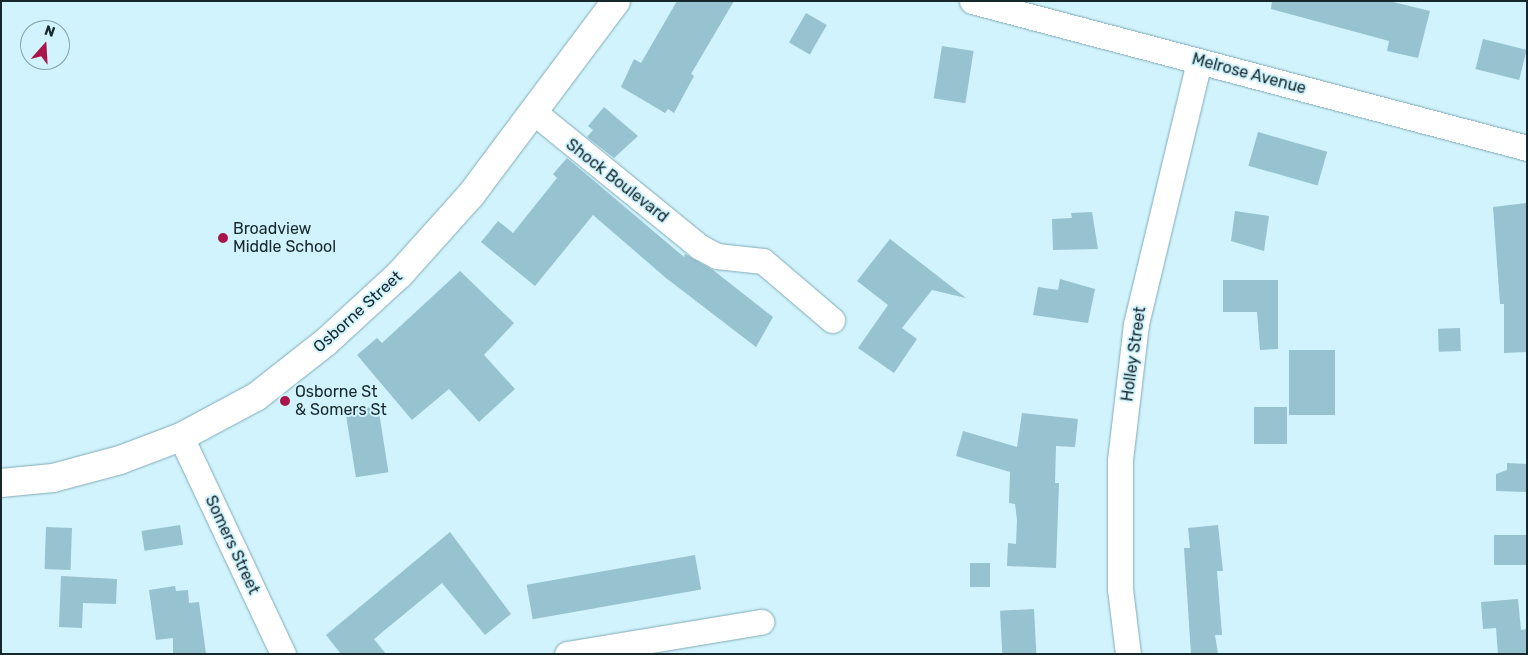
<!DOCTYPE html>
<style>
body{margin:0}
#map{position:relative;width:1528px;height:655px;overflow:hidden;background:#d0f3fd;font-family:Rubik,sans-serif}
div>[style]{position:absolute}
.building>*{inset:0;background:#97c2cf;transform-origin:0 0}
.roads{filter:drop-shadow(0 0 1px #81abb7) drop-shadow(0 0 1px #81abb7)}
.minor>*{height:25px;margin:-12.5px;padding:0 12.5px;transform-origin:12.5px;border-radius:12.5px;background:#fff}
.major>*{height:28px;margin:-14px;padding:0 14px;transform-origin:14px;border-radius:14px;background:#fff}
.dots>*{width:14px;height:14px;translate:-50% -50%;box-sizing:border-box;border:2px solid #d0f3fd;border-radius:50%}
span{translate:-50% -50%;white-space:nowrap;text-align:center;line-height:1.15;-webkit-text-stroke:4px #d0f3fd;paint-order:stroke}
.street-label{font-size:16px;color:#17282d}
.poi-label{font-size:16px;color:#17282d}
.left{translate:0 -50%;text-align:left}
.frame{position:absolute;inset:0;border:2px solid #17282d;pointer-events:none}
.north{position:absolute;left:20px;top:20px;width:50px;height:50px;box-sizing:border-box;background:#d0f3fd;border:1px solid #86a2aa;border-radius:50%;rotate:19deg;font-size:14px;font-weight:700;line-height:20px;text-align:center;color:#17282d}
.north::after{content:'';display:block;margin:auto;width:18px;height:22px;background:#a9154a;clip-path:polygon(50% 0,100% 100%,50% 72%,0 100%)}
</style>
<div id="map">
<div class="building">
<div style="clip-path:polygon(677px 1px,734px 1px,691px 74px,694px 76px,674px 113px,668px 109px,665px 113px,621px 87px,634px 59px,641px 63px)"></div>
<div style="clip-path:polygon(1272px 1px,1389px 1px,1430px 11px,1418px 58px,1387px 51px,1389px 41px,1271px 9px)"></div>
<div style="left:806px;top:13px;width:24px;height:34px;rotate:30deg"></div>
<div style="left:1483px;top:39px;width:45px;height:31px;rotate:14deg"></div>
<div style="left:942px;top:46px;width:32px;height:53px;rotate:9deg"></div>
<div style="clip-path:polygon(604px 107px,638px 136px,614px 158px,587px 137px,593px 130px,588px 126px)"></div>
<div style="left:1258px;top:132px;width:72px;height:35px;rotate:16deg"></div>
<div style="clip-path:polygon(567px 158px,684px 257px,685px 254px,713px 270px,773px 317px,756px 347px,666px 278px,593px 215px,535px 286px,481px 242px,498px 221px,513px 233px,557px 178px,553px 174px)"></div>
<div style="clip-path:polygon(1527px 203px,1527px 352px,1504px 353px,1504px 304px,1500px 304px,1493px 207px)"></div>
<div style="clip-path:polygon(1235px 211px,1269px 216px,1264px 251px,1231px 241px)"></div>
<div style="clip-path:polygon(1092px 212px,1098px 249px,1053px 250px,1052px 219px,1072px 218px,1071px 213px)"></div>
<div style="clip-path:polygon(890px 239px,966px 298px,932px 290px,902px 328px,917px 339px,894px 373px,858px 348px,888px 305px,857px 281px)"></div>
<div style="clip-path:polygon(460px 271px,514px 323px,484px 355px,515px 389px,479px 422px,449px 389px,412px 420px,357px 355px,377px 338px,382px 343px)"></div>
<div style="clip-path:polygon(1060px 279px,1095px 289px,1088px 323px,1033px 315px,1038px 287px,1058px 290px)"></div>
<div style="clip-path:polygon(1223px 280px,1278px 280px,1278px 349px,1260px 350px,1257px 312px,1223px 312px)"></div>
<div style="left:1460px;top:328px;width:23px;height:22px;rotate:88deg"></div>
<div style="left:1289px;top:350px;width:46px;height:65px"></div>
<div style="left:378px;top:406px;width:67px;height:33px;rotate:81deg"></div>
<div style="left:1254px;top:407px;width:33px;height:37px"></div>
<div style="clip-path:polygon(1022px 413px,1078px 419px,1075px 447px,1056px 446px,1055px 483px,1059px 483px,1056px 568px,1007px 566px,1008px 543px,1016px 544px,1017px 520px,1015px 504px,1009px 503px,1010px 472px,956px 456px,963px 431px,1017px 447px)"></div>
<div style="clip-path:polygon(1507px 463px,1527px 464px,1527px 492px,1496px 491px,1496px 474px,1507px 470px)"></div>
<div style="left:180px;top:525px;width:20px;height:39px;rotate:81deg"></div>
<div style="clip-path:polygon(1218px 525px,1223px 571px,1217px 571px,1222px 635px,1215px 635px,1218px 654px,1191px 654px,1184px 548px,1190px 548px,1188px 528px)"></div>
<div style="left:46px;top:527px;width:26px;height:42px;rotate:2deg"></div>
<div style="clip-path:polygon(450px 532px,511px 614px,485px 635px,442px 583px,374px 639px,386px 654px,341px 654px,326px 635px)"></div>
<div style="left:1494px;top:535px;width:33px;height:30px"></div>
<div style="left:695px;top:555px;width:35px;height:171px;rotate:80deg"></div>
<div style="left:990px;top:563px;width:24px;height:20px;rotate:90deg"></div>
<div style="clip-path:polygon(61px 576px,117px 579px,116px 604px,83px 603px,82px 628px,59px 627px)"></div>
<div style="clip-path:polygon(175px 586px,176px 591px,188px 590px,189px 603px,199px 602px,206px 654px,173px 654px,173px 638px,156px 640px,149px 590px)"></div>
<div style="clip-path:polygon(1518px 599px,1521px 630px,1527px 629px,1527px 654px,1498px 654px,1496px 628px,1483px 629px,1481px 602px)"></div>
<div style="left:1034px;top:609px;width:45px;height:34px;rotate:87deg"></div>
</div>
<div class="roads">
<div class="minor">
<div style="left:972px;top:1px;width:574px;rotate:14.83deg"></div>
<div style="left:535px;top:113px;width:213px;rotate:39.1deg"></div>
<div style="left:700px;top:247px;width:19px;rotate:28deg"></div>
<div style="left:717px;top:256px;width:46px;rotate:6.2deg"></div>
<div style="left:763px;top:261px;width:91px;rotate:40.5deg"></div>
<div style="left:181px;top:437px;width:240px;rotate:64.8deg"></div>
<div style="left:567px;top:654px;width:197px;rotate:-9.4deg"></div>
<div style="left:1128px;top:654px;width:65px;rotate:-97deg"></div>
<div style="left:1120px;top:589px;width:129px;rotate:-90deg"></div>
<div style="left:1120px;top:460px;width:137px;rotate:-83.3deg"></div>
<div style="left:1136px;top:324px;width:270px;rotate:-76.5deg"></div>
</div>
<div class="major">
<div style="left:1px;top:483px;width:52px;rotate:-5.5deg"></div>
<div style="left:53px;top:478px;width:69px;rotate:-15deg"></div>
<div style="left:120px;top:460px;width:65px;rotate:-20.7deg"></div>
<div style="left:181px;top:437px;width:85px;rotate:-28.1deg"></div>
<div style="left:256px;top:397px;width:89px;rotate:-38.2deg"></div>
<div style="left:326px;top:342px;width:100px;rotate:-42.6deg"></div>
<div style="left:400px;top:274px;width:106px;rotate:-48.1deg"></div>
<div style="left:471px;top:195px;width:242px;rotate:-53.2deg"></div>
</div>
</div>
<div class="dots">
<div style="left:223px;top:238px;background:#a9154a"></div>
<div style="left:285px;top:401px;background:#a9154a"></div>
</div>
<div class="street-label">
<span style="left:1249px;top:74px;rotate:15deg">Melrose Avenue</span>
<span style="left:617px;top:181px;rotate:38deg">Shock Boulevard</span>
<span style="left:358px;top:312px;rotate:-42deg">Osborne Street</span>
<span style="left:1134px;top:354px;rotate:-82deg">Holley Street</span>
<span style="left:232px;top:545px;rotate:65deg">Somers Street</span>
</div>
<div class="poi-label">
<span class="left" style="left:233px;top:238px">Broadview<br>Middle School</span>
<span class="left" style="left:295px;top:401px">Osborne St<br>&amp; Somers St</span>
</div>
<div class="frame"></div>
<div class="north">N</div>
</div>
